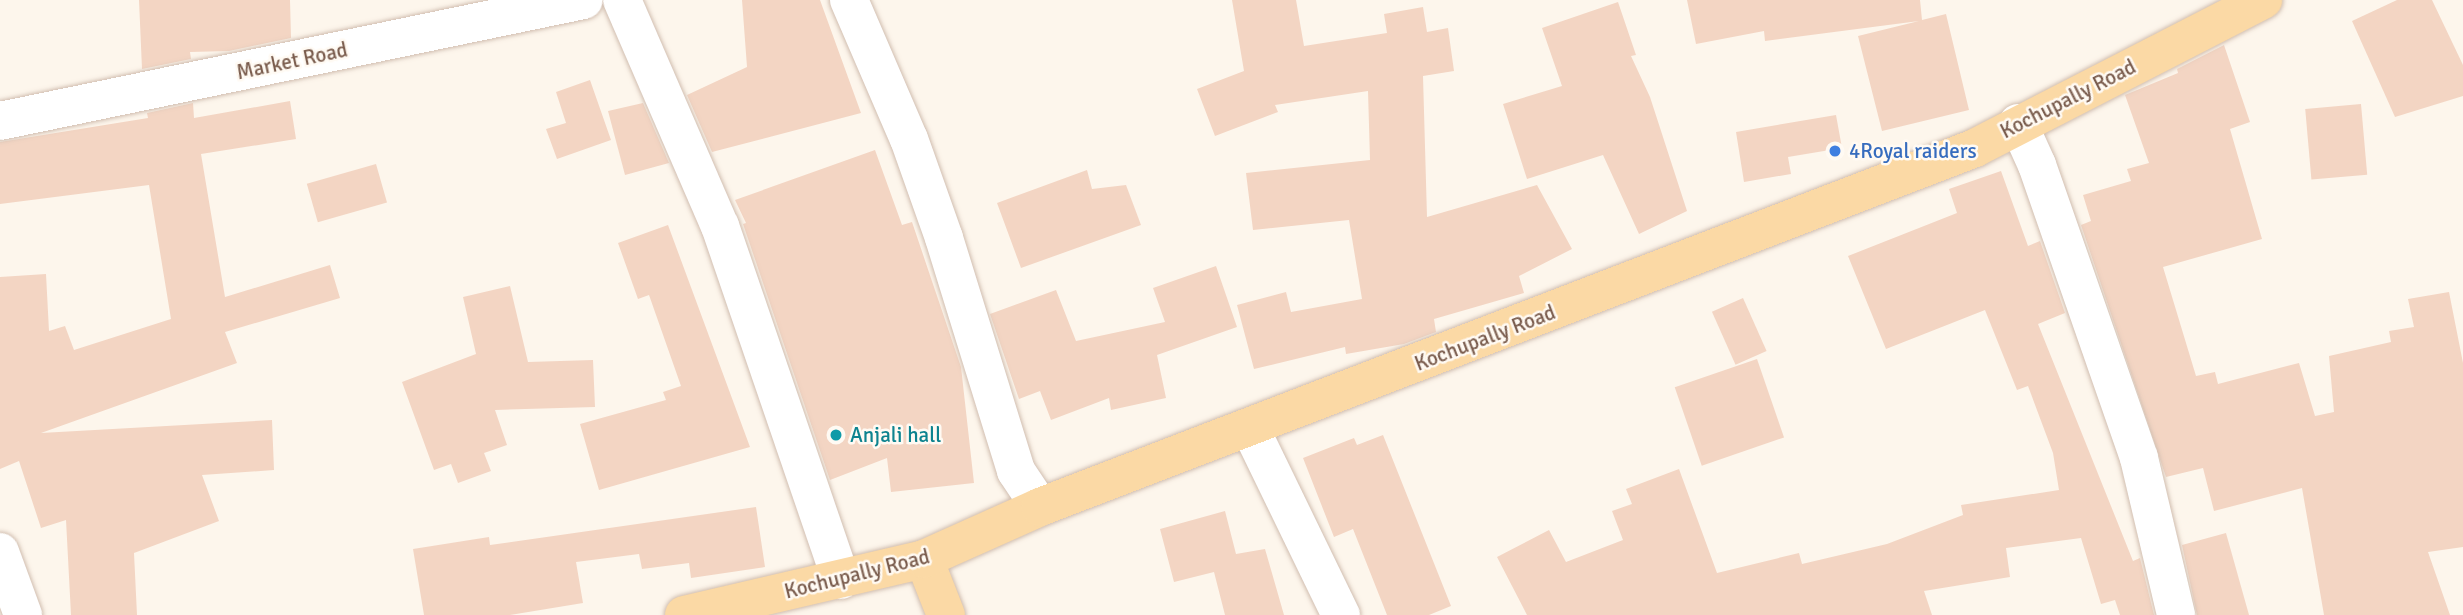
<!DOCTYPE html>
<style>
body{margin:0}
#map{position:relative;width:2463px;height:615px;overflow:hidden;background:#fdf6ec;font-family:Signika,sans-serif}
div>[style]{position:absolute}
.building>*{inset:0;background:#f3d5c3;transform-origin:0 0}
.roads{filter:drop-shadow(0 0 2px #d1beb0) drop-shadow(0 0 2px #d1beb0)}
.minor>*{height:38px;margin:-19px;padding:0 19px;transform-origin:19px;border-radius:19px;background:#fff}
.major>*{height:38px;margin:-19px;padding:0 19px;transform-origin:19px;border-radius:19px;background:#fbd9a5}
.dots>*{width:19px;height:19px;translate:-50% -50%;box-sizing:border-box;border:4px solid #fffaf3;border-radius:50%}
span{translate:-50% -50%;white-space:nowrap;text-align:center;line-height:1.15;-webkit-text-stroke:5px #fffaf3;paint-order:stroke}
.street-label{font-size:21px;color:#7a5c4d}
.shop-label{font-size:21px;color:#366cbe}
.left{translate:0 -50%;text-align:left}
.culture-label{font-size:21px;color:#0d838f}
</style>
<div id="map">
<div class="building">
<div style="clip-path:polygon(139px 0,290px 0,291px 38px,229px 51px,190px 52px,191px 59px,142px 69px)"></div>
<div style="clip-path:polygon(742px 0,820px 0,861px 113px,712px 152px,687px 95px,747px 67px)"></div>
<div style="clip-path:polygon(1232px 0,1296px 0,1304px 46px,1387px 33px,1384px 14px,1423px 7px,1427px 32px,1448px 28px,1454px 71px,1423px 76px,1427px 217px,1537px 185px,1572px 249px,1519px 276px,1524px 293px,1434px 319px,1436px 332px,1404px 344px,1346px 354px,1345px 347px,1254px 369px,1237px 305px,1286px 292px,1291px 312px,1362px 299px,1349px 220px,1253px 230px,1246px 173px,1370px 160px,1368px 91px,1275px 105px,1278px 112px,1215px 136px,1197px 89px,1244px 71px)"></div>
<div style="clip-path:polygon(1687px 0,1920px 0,1922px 20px,1946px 14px,1969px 110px,1882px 131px,1858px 36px,1919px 21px,1765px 41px,1764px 31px,1696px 44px)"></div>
<div style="clip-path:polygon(2397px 0,2432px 0,2463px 65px,2463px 96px,2395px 117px,2352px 21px)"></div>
<div style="clip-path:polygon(1618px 2px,1636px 55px,1631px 56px,1650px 97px,1687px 211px,1639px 234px,1603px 155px,1527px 179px,1503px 104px,1562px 86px,1542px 28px)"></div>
<div style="clip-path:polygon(2224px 45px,2250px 122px,2230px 129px,2262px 239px,2163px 267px,2196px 376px,2215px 372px,2218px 384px,2299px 363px,2315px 416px,2334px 412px,2329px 356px,2391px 342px,2389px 331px,2414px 327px,2408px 299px,2449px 292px,2463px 363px,2463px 547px,2428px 552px,2450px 615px,2324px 615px,2302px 488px,2214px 511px,2203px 468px,2166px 477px,2081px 225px,2091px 221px,2083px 195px,2131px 181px,2127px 169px,2149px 163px,2125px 95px,2178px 73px,2177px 69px)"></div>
<div style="clip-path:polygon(590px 80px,611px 140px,557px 159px,546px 129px,566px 123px,556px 92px)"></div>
<div style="clip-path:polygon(290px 101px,296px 139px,201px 154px,225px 297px,330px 265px,340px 298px,225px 332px,237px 363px,41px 433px,272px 420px,274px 470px,202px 475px,219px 521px,134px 553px,137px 615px,71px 615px,66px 520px,41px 528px,19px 461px,0 469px,0 277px,46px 274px,49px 331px,65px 326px,74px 350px,171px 319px,149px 185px,0 204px,0 142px,148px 118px,147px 113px,193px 103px,194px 118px)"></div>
<div style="clip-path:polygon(643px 103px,669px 163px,625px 175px,608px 111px)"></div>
<div style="left:2361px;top:104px;width:71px;height:56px;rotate:85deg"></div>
<div style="clip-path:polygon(1836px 115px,1842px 148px,1788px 157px,1791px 174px,1744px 182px,1736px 132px)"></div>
<div style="clip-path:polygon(875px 150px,902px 225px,912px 222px,961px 367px,974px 483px,891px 492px,887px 458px,830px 480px,743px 224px,746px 223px,735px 200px)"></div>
<div style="left:376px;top:164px;width:40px;height:72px;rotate:74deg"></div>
<div style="clip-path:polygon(1087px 170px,1092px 189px,1126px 185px,1141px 225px,1021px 268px,997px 203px)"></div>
<div style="clip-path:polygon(2001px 171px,2028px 246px,2040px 241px,2065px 313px,2038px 324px,2133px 561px,2140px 558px,2154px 615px,2120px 615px,2115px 600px,2101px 604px,2081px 538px,2006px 548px,2010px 577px,1924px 591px,1932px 615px,1527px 615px,1497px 557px,1549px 530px,1566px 562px,1623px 540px,1612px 511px,1632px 504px,1626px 489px,1679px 469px,1717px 573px,1799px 553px,1802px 564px,1887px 544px,1963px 515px,1961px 505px,2059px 490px,2053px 453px,2028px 386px,2017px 390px,1985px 310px,1886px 349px,1848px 256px,1957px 213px,1949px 189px)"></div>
<div style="clip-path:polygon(668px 225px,750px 447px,599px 490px,580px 424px,666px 400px,663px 392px,681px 386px,649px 295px,638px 299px,618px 243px)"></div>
<div style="clip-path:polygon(1216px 266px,1237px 327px,1157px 355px,1166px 398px,1111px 410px,1109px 398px,1051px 420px,1040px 391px,1019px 399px,990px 314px,1056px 290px,1076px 341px,1165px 322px,1153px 288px)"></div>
<div style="clip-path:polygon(510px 286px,528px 362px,593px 360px,595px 407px,495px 410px,507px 445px,484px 453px,491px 471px,458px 483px,451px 464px,434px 470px,402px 382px,476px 354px,463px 297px)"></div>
<div style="left:1743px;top:298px;width:58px;height:34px;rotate:66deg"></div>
<div style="left:1757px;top:359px;width:83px;height:87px;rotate:71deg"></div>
<div style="clip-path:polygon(1383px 435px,1451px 606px,1429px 615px,1387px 615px,1353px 529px,1334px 537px,1303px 458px,1354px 438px,1357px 445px)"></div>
<div style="clip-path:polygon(756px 507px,765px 567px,691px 578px,689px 563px,642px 569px,639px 554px,576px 562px,583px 603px,510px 615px,424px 615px,413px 549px,489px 537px,490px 545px)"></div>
<div style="clip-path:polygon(1225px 511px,1236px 554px,1265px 549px,1284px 615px,1225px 615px,1214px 572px,1174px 582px,1160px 529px)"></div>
<div style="clip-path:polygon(2226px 533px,2249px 615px,2197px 615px,2182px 545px)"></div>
</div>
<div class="roads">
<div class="minor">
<div style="left:622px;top:0;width:246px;rotate:66.6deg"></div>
<div style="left:720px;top:226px;width:374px;rotate:71.1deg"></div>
<div style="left:849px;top:0;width:151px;rotate:66.7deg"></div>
<div style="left:909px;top:139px;width:105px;rotate:70.5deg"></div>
<div style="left:944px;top:238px;width:244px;rotate:72.8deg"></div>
<div style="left:1016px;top:471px;width:43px;rotate:56.3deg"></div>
<div style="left:0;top:121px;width:596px;rotate:-11.71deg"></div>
<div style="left:2018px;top:123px;width:46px;rotate:65.7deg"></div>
<div style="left:2037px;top:165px;width:310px;rotate:70.8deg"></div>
<div style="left:2139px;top:458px;width:161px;rotate:76.7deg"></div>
<div style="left:1251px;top:430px;width:206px;rotate:64.1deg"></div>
<div style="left:0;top:552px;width:67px;rotate:69.9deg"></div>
</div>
<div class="major">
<div style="left:924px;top:559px;width:60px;rotate:68.6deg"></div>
<div style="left:684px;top:615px;width:246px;rotate:-13.1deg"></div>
<div style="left:924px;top:559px;width:127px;rotate:-24.1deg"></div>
<div style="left:1040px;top:507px;width:1002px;rotate:-21deg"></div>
<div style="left:1975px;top:148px;width:324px;rotate:-27.2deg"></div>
</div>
</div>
<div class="dots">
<div style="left:1835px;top:151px;background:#3f7fe0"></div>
<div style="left:836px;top:435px;background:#0f9aa8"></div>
</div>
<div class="street-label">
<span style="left:292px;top:61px;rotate:-12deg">Market Road</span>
<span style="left:2068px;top:99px;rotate:-27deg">Kochupally Road</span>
<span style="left:1485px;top:338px;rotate:-21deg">Kochupally Road</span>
<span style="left:857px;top:574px;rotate:-14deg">Kochupally Road</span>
</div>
<div class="shop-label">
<span class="left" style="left:1849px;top:151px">4Royal raiders</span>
</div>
<div class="culture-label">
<span class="left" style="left:850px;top:435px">Anjali hall</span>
</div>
</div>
